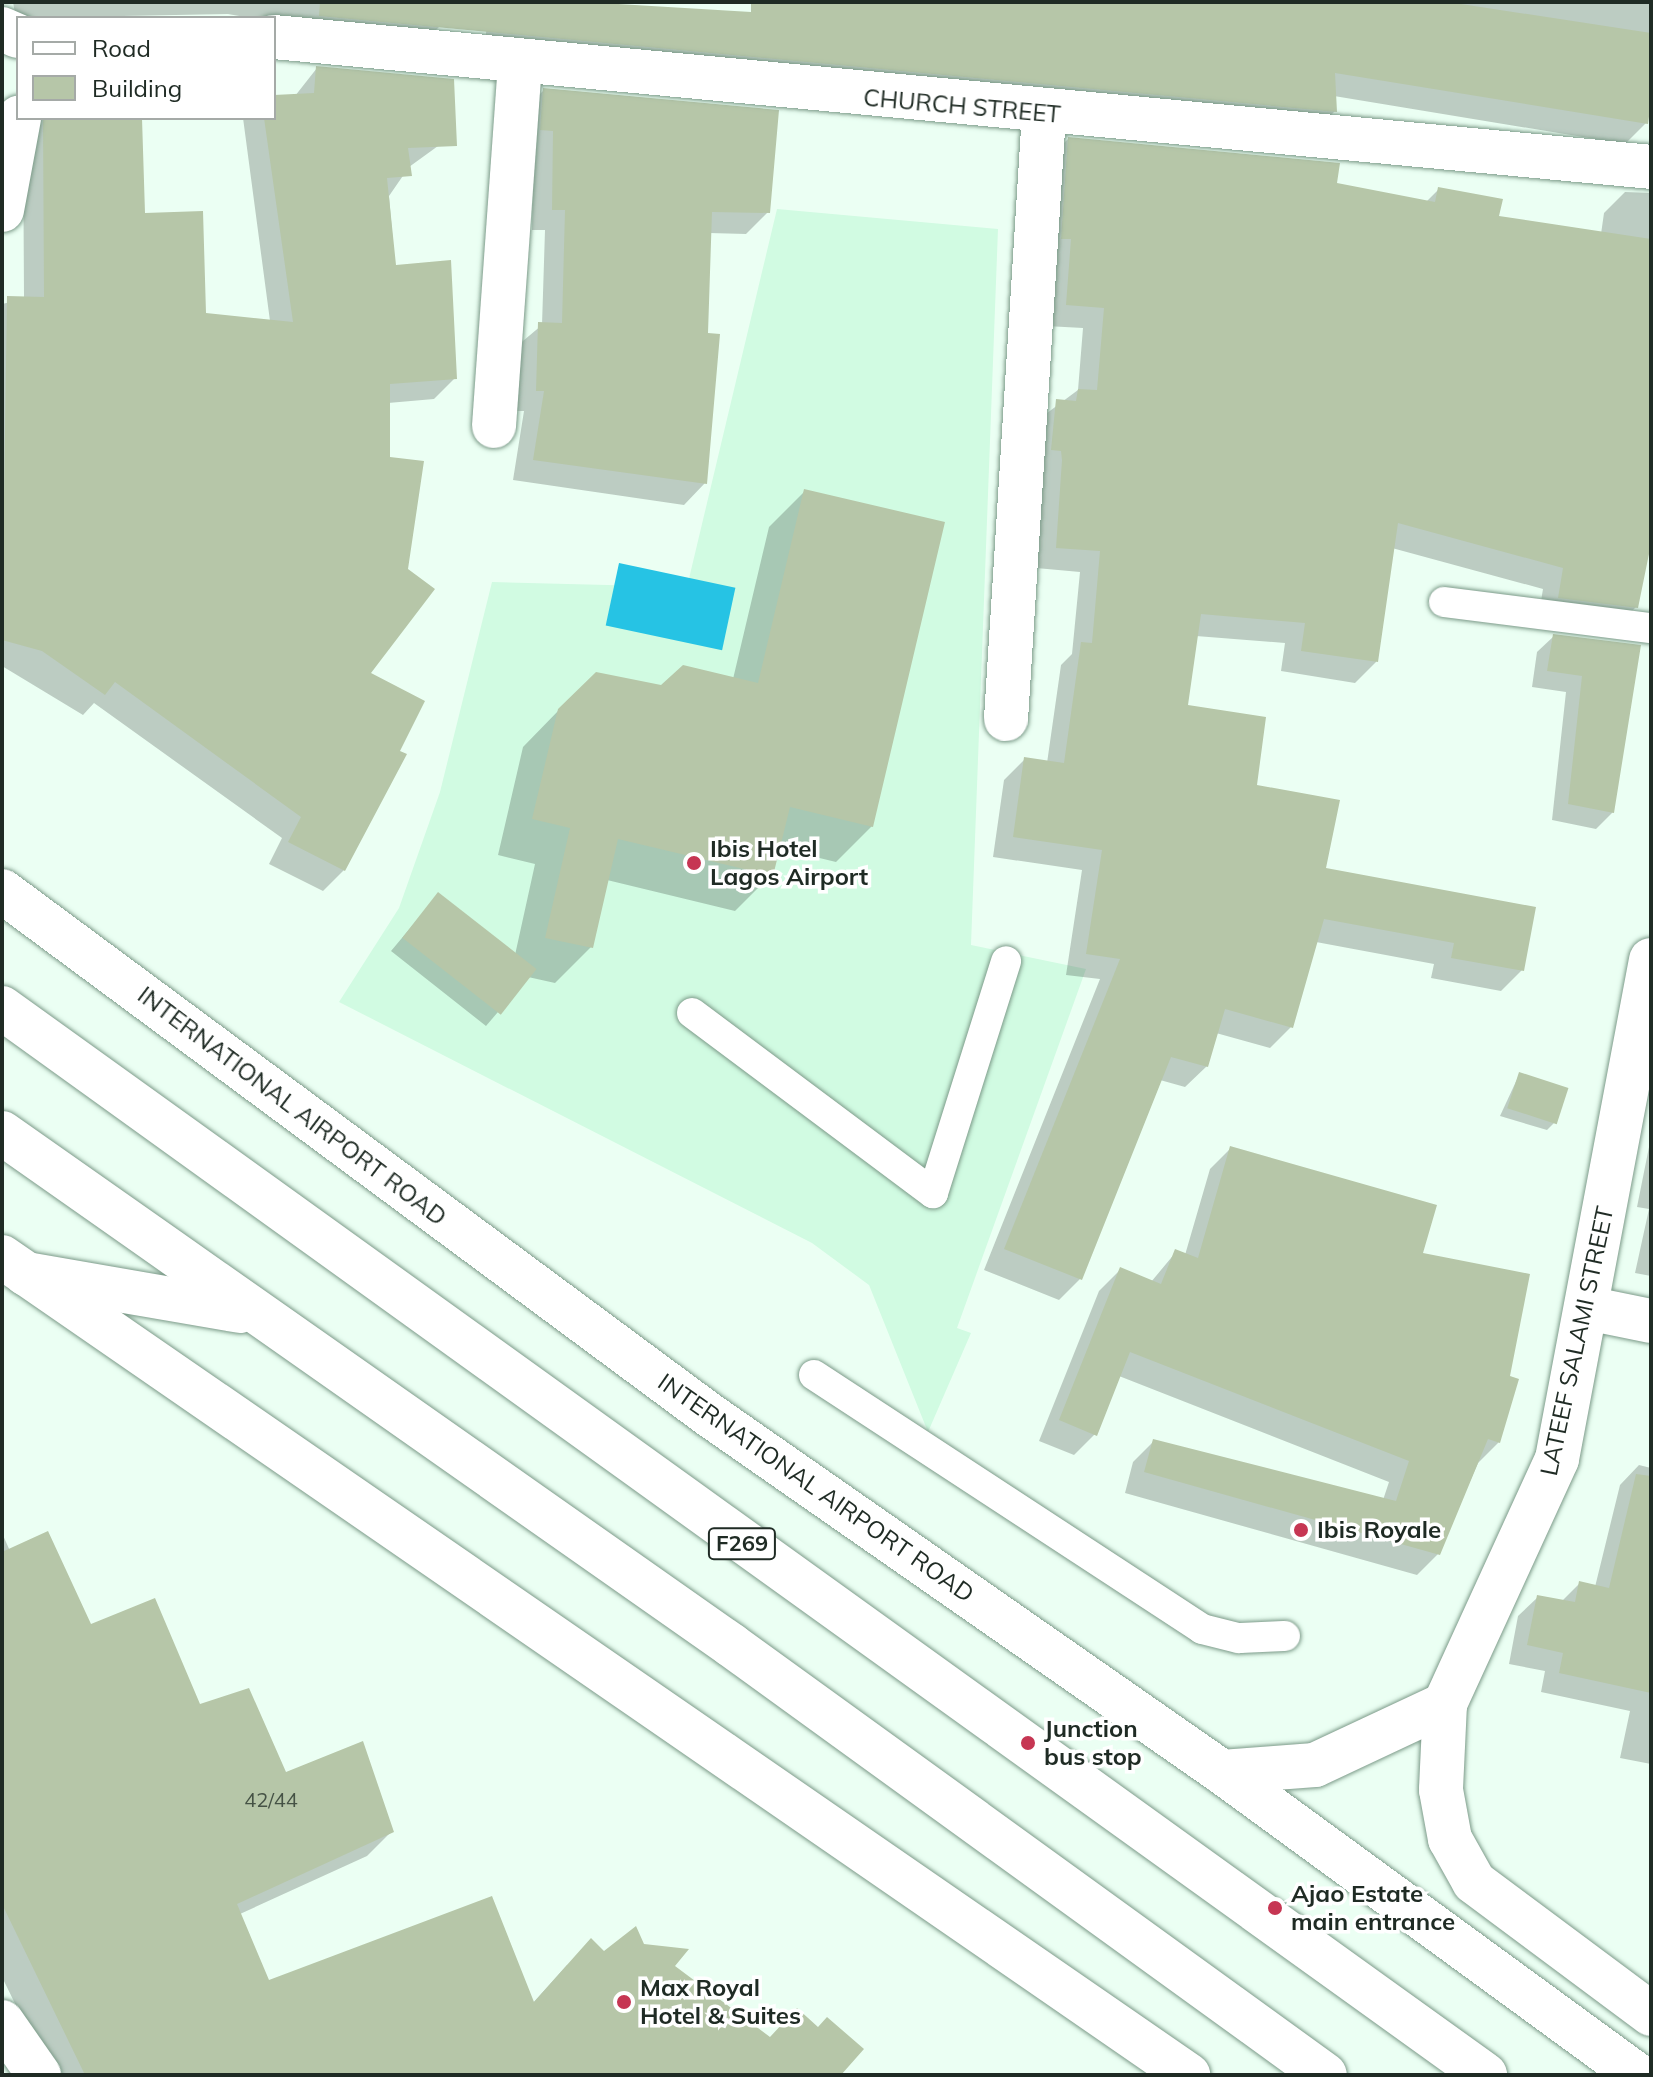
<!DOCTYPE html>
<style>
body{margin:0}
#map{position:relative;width:1653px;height:2077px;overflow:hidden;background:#ebfff3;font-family:Mulish,sans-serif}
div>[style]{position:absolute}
.built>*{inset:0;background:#d1fbe2}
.water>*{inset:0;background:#26c3e4;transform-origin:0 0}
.shadow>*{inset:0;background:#0003}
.building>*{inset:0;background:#b6c6a8;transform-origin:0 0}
.roads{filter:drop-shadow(0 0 2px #7c9b89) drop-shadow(0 0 2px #7c9b89)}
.service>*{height:30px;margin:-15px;padding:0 15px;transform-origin:15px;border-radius:15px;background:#fff}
.minor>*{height:44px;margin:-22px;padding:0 22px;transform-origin:22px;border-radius:22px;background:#fff}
.tertiary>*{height:44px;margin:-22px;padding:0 22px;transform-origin:22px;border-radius:22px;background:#fff}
.secondary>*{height:44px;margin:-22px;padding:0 22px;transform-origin:22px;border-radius:22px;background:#fff}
.motorway>*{height:44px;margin:-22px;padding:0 22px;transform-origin:22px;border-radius:22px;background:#fff}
.dots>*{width:22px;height:22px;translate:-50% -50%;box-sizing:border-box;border:4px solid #fff;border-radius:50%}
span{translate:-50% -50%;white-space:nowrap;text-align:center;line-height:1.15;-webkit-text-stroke:7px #fff;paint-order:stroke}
.number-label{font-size:20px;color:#455245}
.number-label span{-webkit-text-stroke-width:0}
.shield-label span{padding:2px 6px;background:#fff;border:2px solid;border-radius:6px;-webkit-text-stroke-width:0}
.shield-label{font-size:22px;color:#1f2b24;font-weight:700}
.street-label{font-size:24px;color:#1f2b24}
.poi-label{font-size:24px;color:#1f2b24;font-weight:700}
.left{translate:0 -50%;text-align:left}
.frame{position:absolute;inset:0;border:4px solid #1f2b24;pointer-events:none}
.legend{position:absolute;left:16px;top:16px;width:260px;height:104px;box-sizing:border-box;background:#fff;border:2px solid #a5aaa7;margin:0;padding:10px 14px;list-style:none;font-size:24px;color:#1f2b24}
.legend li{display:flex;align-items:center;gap:16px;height:40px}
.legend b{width:40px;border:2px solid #a5aaa7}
</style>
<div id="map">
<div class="built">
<div style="clip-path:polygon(777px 209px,998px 229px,971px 945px,1086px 969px,957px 1328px,971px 1333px,928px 1432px,869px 1285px,812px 1243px,339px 1002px,399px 908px,440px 792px,492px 582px,687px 587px)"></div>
</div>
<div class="water">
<div style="left:619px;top:563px;width:119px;height:64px;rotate:12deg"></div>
</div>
<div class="shadow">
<div style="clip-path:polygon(13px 2px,439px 2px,439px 27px,418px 48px,228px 14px,18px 18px,18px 30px)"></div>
<div style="clip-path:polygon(489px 2px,591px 2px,771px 25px,772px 2px,1651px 2px,1651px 88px,1646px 123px,1625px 144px,1334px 96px,1335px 111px,1314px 132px,484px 54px)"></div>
<div style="clip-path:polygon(317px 68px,438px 146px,409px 167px,389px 196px,395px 267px,455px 378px,434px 399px,388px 403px,368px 674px,344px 870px,323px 891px,269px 864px,282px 838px,94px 703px,83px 715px,2px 666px,2px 304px,24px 299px,23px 118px,140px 118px,143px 215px,204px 315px,270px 321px,243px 118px,274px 118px,274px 97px,295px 96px)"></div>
<div style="clip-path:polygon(544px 90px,768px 212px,746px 234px,709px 233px,705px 483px,684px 505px,513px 480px,524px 411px,516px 411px,517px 346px,542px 325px,545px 230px,532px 230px,533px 152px,523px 111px)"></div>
<div style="clip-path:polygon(1068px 139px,1426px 202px,1439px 189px,1497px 218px,1601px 234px,1604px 213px,1625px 192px,1651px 193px,1651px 543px,1636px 607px,1615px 628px,1538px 619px,1543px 589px,1392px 548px,1376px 662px,1355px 683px,1281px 671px,1285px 643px,1196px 636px,1186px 707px,1324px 870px,1522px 970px,1501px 991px,1431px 978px,1434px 964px,1316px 942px,1291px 1027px,1270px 1048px,1216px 1033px,1207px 1066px,1185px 1087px,1160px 1080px,1080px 1279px,1059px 1300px,984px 1270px,1100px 979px,1066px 975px,1082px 870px,993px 857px,1004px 780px,1025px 759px,1047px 763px,1061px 665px,1072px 654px,1080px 572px,1036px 568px,1035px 422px,1078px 390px,1083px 328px,1046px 326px,1047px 160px)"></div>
<div style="clip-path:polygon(805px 491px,872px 826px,836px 862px,778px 848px,771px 875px,735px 911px,607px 880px,591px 947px,555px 983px,528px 977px,486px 1026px,391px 951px,438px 895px,515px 955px,535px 864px,498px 855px,523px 747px,559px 710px,733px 679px,769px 527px)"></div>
<div style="clip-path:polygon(1554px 636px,1639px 647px,1613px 812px,1596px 829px,1552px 820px,1566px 692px,1532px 687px,1537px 652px)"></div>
<div style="clip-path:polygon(1519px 1075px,1555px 1122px,1547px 1130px,1500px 1116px)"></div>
<div style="clip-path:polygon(1651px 1137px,1651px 1276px,1635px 1273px,1649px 1209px,1637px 1207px)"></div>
<div style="clip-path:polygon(1231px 1148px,1420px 1254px,1508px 1377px,1499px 1442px,1478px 1463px,1438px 1554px,1417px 1575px,1125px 1493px,1133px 1462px,1154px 1441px,1383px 1500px,1389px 1482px,1119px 1376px,1095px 1434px,1074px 1455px,1039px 1441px,1099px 1291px,1120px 1270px,1151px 1282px,1176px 1252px,1185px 1255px,1210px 1169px)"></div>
<div style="clip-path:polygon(1639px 1465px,1651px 1468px,1651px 1764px,1620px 1758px,1630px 1711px,1541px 1692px,1545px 1671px,1509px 1664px,1518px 1616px,1538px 1597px,1562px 1601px,1580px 1583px,1595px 1587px,1620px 1485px)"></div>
<div style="clip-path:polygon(2px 1533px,10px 1551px,90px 1627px,285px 1775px,391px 1832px,367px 1856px,240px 1914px,268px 1983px,532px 2004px,567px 1965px,642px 1946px,769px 2039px,839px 2075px,50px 2075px,2px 1977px)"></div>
</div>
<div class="building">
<div style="clip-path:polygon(320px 2px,585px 2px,751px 12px,751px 2px,1448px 2px,1651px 33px,1651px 102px,1648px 124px,1335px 73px,1337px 112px,319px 16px)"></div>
<div style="clip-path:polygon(316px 66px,454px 79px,457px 146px,408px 148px,412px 176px,387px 178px,396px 265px,451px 260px,457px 379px,390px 384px,390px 457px,424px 461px,408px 569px,435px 589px,371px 673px,425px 701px,400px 751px,407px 754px,345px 871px,288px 842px,301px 817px,115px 682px,105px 695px,42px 651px,2px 640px,7px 296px,44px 297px,43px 118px,142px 118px,145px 213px,203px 211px,206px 313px,293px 322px,264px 118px,274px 118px,274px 95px,314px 93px)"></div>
<div style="clip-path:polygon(543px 88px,779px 110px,770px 213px,712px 212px,708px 333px,720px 334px,707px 484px,533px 460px,544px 391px,536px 391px,538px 322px,562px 323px,565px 210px,552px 210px,553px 131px,540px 130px)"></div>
<div style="clip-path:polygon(1068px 137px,1340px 163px,1337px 183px,1435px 202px,1438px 187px,1503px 199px,1499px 216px,1651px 239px,1651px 544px,1638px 608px,1558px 598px,1563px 568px,1398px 523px,1378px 662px,1301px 651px,1305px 623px,1201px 614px,1188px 705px,1266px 717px,1257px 785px,1340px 800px,1326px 868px,1536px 907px,1524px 971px,1451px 958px,1454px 943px,1324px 919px,1293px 1028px,1225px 1009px,1208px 1067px,1171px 1057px,1082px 1280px,1004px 1249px,1120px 959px,1086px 954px,1102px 850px,1013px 837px,1024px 757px,1064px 763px,1081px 642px,1092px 643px,1100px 551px,1056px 548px,1062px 460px,1061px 451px,1051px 450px,1056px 399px,1076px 401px,1078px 389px,1097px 390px,1104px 308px,1066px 305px,1071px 239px,1061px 239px)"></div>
<div style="clip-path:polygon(804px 489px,945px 522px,873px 827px,790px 807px,773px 876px,618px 839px,593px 948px,545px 938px,570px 828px,532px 819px,558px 709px,596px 672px,661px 685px,683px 665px,758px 683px)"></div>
<div style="clip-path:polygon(1553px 634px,1641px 645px,1614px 813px,1568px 804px,1582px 676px,1547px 671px)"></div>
<div style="left:438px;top:892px;width:125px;height:58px;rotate:38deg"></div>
<div style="left:1519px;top:1072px;width:52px;height:38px;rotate:18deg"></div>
<div style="clip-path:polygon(1230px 1146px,1437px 1205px,1423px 1253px,1530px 1274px,1510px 1376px,1519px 1379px,1500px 1443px,1488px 1439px,1440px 1555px,1144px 1472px,1153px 1439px,1396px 1501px,1409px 1461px,1130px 1352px,1097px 1436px,1059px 1420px,1120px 1267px,1161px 1284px,1175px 1249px,1198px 1258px)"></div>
<div style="clip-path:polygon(1636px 1474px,1651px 1476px,1651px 1693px,1559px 1673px,1563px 1653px,1527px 1645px,1537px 1595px,1575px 1602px,1579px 1581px,1609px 1588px)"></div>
<div style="clip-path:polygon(48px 1531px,91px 1624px,155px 1598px,200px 1704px,249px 1688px,286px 1772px,363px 1741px,394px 1832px,237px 1904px,269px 1980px,492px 1896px,534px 2002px,591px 1938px,604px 1951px,636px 1926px,644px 1944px,689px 1949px,675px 1966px,770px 2037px,797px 2008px,818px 2027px,827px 2017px,864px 2049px,841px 2075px,85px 2075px,2px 1904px,2px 1552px)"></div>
</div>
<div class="roads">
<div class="service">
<div style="left:1444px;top:602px;width:209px;rotate:7.2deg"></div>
<div style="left:692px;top:1013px;width:301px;rotate:36.8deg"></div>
<div style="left:933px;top:1193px;width:243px;rotate:-72.5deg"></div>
<div style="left:814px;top:1375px;width:464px;rotate:33.2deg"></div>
<div style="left:1202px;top:1629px;width:38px;rotate:14deg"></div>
<div style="left:1239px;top:1638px;width:46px;rotate:-2.5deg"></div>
</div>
<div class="minor">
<div style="left:2px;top:29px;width:17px;rotate:24deg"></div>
<div style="left:274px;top:37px;width:1383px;rotate:5.39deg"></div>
<div style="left:2px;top:210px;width:94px;rotate:-79.5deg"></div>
<div style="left:494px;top:426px;width:364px;rotate:-85.9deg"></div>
<div style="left:1006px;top:719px;width:607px;rotate:-86.41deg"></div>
<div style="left:1587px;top:1308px;width:65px;rotate:11.5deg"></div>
<div style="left:2px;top:2022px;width:65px;rotate:55.1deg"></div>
</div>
<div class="tertiary">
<div style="left:1651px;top:960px;width:508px;rotate:100.67deg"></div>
<div style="left:1557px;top:1459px;width:269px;rotate:114.6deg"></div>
<div style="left:1445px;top:1704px;width:86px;rotate:92.7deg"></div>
<div style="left:1441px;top:1790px;width:50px;rotate:79.6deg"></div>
<div style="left:1450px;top:1839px;width:49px;rotate:60.8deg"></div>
<div style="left:1474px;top:1882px;width:221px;rotate:36.7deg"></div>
<div style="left:1222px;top:1772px;width:93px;rotate:-4.3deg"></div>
<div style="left:1315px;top:1765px;width:144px;rotate:-25.1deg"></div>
</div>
<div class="secondary">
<div style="left:2px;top:891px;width:879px;rotate:36.53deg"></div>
<div style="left:708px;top:1414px;width:626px;rotate:34.86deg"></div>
<div style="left:1222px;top:1772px;width:514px;rotate:36.13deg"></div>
<div style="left:2px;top:1257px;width:1441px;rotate:34.59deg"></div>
</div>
<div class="motorway">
<div style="left:2px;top:1008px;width:1827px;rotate:35.73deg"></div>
<div style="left:2px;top:1133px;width:891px;rotate:35.08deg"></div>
<div style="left:731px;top:1645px;width:733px;rotate:35.9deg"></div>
<div style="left:26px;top:1274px;width:217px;rotate:9.8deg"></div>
</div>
</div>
<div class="dots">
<div style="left:694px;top:863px;background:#c63653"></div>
<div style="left:1301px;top:1530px;background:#c63653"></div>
<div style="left:1028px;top:1743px;background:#c63653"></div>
<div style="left:1275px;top:1908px;background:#c63653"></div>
<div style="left:624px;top:2002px;background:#c63653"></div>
</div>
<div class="number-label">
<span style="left:271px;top:1799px">42/44</span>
</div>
<div class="shield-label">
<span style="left:742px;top:1544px">F269</span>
</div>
<div class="street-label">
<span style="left:962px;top:106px;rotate:5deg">CHURCH STREET</span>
<span style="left:292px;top:1106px;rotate:37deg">INTERNATIONAL AIRPORT ROAD</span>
<span style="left:1577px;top:1341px;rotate:-78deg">LATEEF SALAMI STREET</span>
<span style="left:816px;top:1488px;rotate:35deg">INTERNATIONAL AIRPORT ROAD</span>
</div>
<div class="poi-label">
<span class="left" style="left:710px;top:863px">Ibis Hotel<br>Lagos Airport</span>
<span class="left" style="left:1317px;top:1530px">Ibis Royale</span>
<span class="left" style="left:1044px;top:1743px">Junction<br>bus stop</span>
<span class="left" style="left:1291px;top:1908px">Ajao Estate<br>main entrance</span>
<span class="left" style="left:640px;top:2002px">Max Royal<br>Hotel &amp; Suites</span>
</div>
<div class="frame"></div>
<ul class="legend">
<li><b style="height:10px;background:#fff"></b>Road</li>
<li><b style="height:22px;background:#b6c6a8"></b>Building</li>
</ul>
</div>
